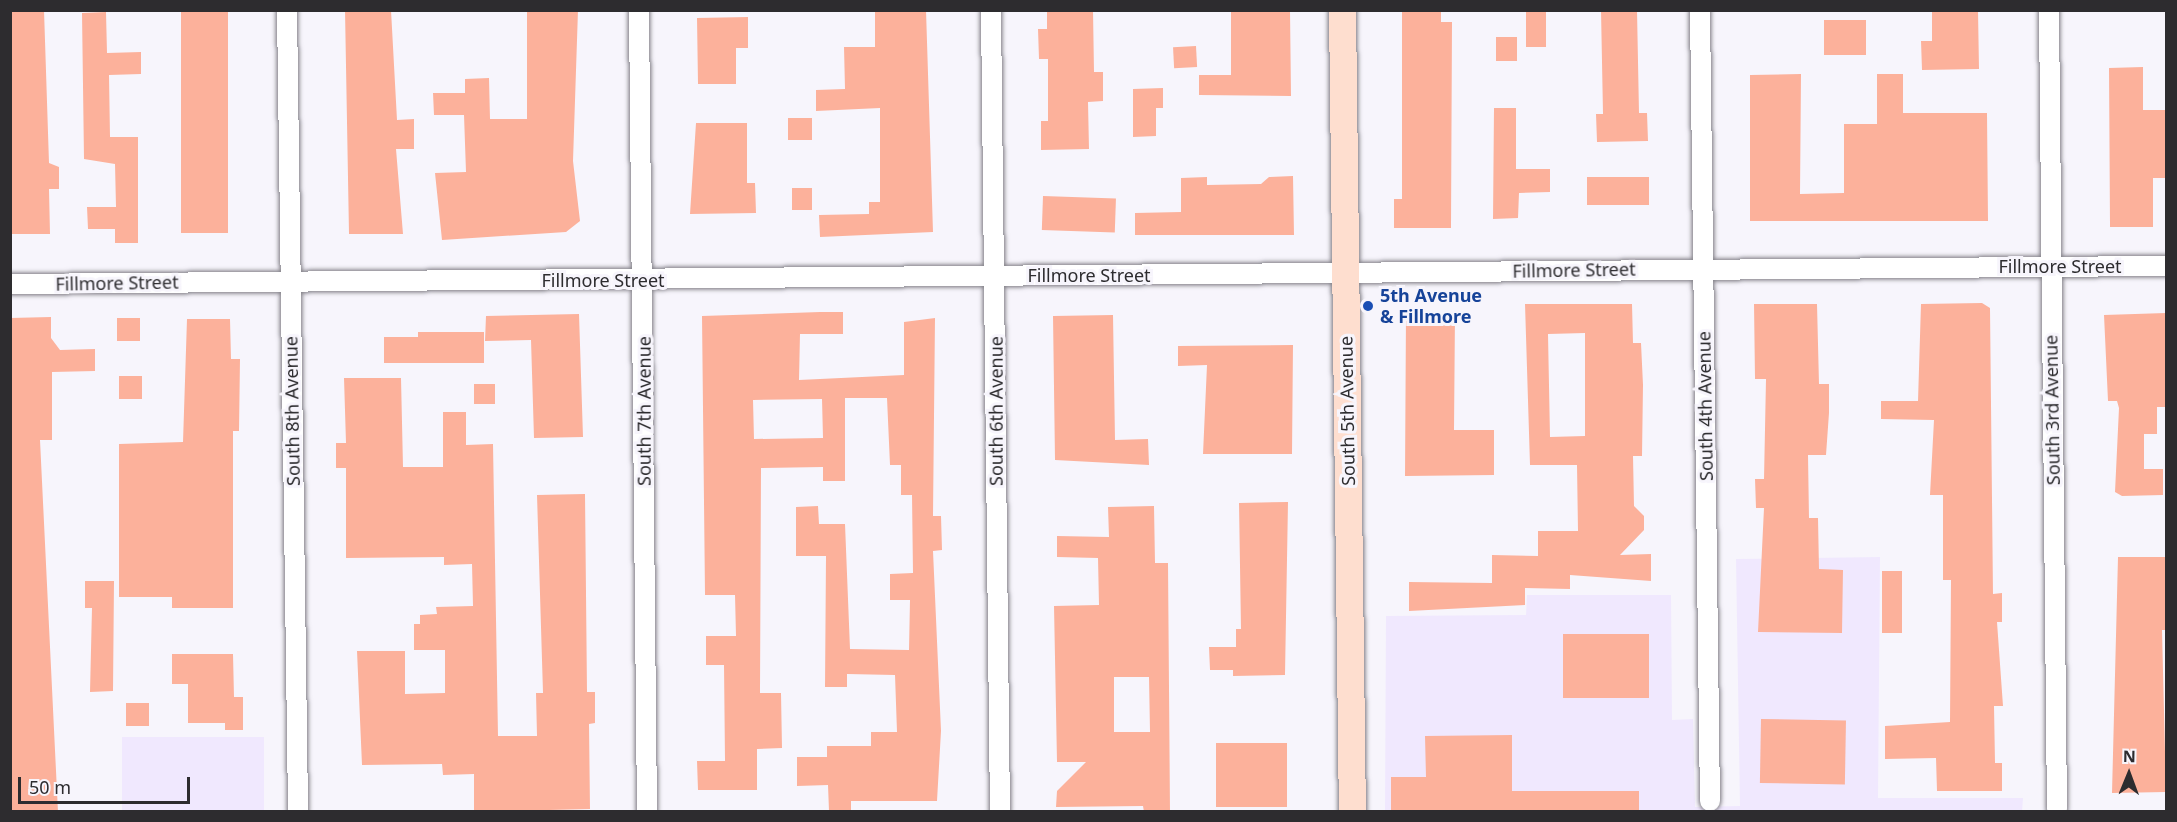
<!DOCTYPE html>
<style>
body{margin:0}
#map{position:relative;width:2177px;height:822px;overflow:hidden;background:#f7f5fc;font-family:"Noto Sans",sans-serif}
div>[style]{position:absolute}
.commercial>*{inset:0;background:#f0e8fe;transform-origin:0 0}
.building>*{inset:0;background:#fcb19b;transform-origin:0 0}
.roads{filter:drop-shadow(0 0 2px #86848b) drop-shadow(0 0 2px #86848b)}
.street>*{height:20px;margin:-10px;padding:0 10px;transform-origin:10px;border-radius:10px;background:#fff}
.secondary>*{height:27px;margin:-13.5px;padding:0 13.5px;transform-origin:13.5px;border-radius:13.5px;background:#fedecf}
.dots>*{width:16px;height:16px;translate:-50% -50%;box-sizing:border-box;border:3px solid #f7f5fc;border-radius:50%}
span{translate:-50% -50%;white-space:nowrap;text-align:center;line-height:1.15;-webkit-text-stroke:6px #f7f5fc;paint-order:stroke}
.street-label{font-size:18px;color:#2d2c2f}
.transit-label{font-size:18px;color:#164399;font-weight:700}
.left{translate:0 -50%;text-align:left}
.frame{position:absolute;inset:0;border:12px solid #2d2c2f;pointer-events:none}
.north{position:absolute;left:2099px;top:744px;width:60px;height:60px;-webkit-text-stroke:4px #f7f5fc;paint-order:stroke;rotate:1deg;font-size:16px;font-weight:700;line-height:24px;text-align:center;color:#2d2c2f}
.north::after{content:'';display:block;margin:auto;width:21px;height:27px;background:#2d2c2f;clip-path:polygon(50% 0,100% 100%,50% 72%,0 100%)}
.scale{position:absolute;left:18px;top:777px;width:172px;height:27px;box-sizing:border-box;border:3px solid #2d2c2f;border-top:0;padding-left:8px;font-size:18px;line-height:21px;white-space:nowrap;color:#2d2c2f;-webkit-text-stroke:4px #f7f5fc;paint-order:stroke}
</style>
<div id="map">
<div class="commercial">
<div style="clip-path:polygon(1880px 557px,1878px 798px,2023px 798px,2022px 812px,1385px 812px,1386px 616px,1526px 615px,1527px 595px,1671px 595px,1672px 720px,1693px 719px,1695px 807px,1740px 806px,1736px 559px)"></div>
<div style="left:122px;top:737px;width:142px;height:74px"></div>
</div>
<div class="building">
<div style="clip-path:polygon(10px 10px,44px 10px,49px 163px,59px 167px,59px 189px,49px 189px,50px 234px,10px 234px)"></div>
<div style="left:181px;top:10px;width:47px;height:223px"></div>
<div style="clip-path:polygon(345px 10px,391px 10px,397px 120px,414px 119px,414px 149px,396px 149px,403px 234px,349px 234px)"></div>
<div style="clip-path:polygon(527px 10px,578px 10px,573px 161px,580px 221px,566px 232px,442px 240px,435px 173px,466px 172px,464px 115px,434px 115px,433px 93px,465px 93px,465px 79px,489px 78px,490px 119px,527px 119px)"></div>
<div style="clip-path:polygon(875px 10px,926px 10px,933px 232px,820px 237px,819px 215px,869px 214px,869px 202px,880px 202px,880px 108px,816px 111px,816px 90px,845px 89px,844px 47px,875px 47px)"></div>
<div style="clip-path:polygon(1047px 10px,1093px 10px,1094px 72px,1103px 72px,1103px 101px,1088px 102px,1089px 149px,1041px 150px,1041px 121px,1048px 121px,1048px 59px,1039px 59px,1038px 29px,1047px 29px)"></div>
<div style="clip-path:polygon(1231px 10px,1290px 10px,1291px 96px,1199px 95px,1199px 75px,1231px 75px)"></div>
<div style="clip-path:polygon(1402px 10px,1441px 10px,1441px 22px,1452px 22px,1451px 228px,1394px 228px,1394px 199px,1402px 199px)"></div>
<div style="left:1526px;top:10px;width:20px;height:37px"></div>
<div style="clip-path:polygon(1601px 10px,1637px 10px,1639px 113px,1647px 113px,1648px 141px,1597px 142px,1596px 114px,1603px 114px)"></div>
<div style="clip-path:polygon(1932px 10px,1978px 10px,1979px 69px,1922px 70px,1921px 41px,1932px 41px)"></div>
<div style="clip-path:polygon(106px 12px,107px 53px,141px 52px,141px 74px,109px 75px,110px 137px,138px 137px,138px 243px,115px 243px,115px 229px,88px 229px,87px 207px,116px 207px,115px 164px,84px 159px,82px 13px)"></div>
<div style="clip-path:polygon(748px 17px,748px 48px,736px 48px,736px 84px,698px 84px,697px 18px)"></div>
<div style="left:1824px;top:20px;width:42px;height:35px"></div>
<div style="left:1496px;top:37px;width:21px;height:24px"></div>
<div style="left:1196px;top:46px;width:21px;height:23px;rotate:87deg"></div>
<div style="clip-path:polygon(2143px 67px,2143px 110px,2166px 110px,2166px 178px,2153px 178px,2153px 227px,2110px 227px,2109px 68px)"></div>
<div style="clip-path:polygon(1801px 74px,1800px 194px,1844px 193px,1844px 124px,1877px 124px,1877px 74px,1903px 74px,1903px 113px,1987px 113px,1988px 221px,1750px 221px,1750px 75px)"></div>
<div style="clip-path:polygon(1163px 88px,1163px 108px,1156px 108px,1156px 136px,1133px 137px,1133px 89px)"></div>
<div style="clip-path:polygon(1494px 108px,1516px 108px,1516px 169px,1550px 169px,1550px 192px,1519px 193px,1518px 218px,1493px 219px)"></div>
<div style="left:812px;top:118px;width:22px;height:24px;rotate:90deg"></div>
<div style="clip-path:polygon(696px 123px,747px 123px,747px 183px,755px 183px,756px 213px,690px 214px)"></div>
<div style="clip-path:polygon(1293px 176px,1294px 235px,1135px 235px,1135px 213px,1181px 212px,1181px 178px,1207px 177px,1207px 185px,1261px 184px,1269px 177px)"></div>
<div style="left:1649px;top:177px;width:28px;height:62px;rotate:90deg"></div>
<div style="left:812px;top:188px;width:22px;height:20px;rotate:90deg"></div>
<div style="left:1043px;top:196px;width:73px;height:34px;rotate:2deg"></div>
<div style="clip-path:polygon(1982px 303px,1990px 308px,1993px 594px,2002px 593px,2002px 622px,1997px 622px,2003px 706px,1994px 706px,1995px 763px,2002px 763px,2002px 791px,1937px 791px,1936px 758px,1885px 759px,1885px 726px,1950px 722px,1951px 580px,1943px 580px,1943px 495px,1930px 495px,1934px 420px,1881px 419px,1881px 401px,1918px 401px,1921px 304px)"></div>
<div style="clip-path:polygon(evenodd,1525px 304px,1632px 304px,1633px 343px,1641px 343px,1643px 385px,1642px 456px,1633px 456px,1634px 506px,1644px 516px,1644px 530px,1620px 555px,1651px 554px,1651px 581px,1570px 575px,1570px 589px,1525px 588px,1525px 605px,1409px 611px,1409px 582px,1492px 583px,1492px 555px,1538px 556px,1538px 531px,1578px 531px,1577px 465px,1530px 465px,1525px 304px,1585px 333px,1585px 436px,1550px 437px,1548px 334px,1585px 333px)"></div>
<div style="clip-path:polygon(1754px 304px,1817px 304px,1819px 384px,1829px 384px,1829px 413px,1826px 455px,1808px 455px,1809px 518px,1818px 518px,1819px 569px,1843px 570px,1842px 633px,1758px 632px,1764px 508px,1756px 508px,1755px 479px,1764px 479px,1766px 379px,1755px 379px)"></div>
<div style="clip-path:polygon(evenodd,820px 312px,843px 312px,843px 334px,800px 334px,799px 380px,904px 375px,904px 322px,935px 318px,933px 516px,941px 516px,942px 550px,933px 551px,941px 731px,937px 801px,851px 801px,851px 811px,829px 811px,828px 785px,797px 786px,797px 757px,827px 757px,827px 746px,871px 746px,871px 732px,897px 732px,895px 675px,847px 674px,847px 687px,825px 687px,826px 556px,796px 556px,796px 507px,818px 506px,819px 524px,845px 524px,850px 649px,909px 650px,910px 600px,890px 600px,890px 574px,913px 573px,912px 495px,901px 495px,901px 465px,890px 465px,887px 398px,845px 398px,845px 481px,823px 481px,823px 467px,761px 468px,760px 693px,781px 693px,782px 748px,757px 749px,757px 790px,698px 790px,697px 761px,725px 761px,724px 665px,706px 665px,706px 636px,736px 636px,735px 595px,705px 595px,702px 316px,820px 312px,822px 399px,823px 438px,754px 439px,753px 400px,822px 399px)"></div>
<div style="clip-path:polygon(1406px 313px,1455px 313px,1454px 430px,1494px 430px,1494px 475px,1405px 476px)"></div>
<div style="clip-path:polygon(2166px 313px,2166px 407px,2157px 407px,2157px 434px,2144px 434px,2144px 469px,2163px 469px,2163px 495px,2122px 496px,2115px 492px,2119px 408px,2117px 401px,2108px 401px,2104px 315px)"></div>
<div style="clip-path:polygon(579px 314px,583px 437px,534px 438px,531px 340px,485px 341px,486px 316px)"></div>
<div style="clip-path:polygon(1113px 315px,1115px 440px,1148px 439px,1149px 465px,1055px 460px,1053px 316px)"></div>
<div style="clip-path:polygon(51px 317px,51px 338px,60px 350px,95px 349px,95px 371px,52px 372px,52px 440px,40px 440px,58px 812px,10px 812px,10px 318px)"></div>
<div style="left:117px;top:318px;width:23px;height:23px"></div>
<div style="clip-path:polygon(187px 319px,230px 319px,231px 359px,240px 359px,239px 431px,233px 431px,233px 608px,172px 608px,172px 597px,119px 597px,119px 444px,183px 442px)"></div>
<div style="clip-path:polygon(418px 332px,484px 332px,484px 363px,384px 363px,384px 337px,418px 337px)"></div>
<div style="clip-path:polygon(1293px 345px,1292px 454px,1203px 454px,1207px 365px,1178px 366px,1178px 346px)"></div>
<div style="left:142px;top:376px;width:23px;height:23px;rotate:90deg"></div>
<div style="clip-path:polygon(344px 378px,401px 378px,403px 467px,443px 467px,443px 412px,466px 412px,466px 445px,493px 444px,498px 736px,537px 736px,536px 693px,543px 693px,537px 495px,585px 494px,587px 692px,595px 692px,595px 723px,589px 724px,590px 809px,474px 812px,474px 774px,443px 775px,442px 764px,362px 765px,357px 651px,405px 651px,405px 694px,445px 693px,445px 650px,414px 650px,414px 624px,420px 624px,420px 615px,437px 614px,436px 607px,473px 606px,472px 564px,444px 565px,444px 557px,346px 558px,346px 468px,336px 468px,336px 443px,346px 443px)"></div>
<div style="left:474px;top:384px;width:21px;height:20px"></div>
<div style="clip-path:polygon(1288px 502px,1285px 675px,1233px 676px,1233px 670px,1210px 670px,1209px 647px,1236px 647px,1236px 629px,1241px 629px,1239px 503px)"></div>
<div style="clip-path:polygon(evenodd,1154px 506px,1155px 563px,1168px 563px,1170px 812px,1144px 812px,1143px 806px,1056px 807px,1057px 791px,1086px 762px,1057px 762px,1054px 606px,1099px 605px,1098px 558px,1057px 557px,1057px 536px,1109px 537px,1108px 507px,1154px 506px,1114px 677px,1149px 677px,1150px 732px,1114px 732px,1114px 677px)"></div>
<div style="clip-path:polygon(2118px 557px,2166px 557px,2166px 630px,2162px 630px,2166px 792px,2112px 793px)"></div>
<div style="left:1882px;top:571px;width:20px;height:62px"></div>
<div style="clip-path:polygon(85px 581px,114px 581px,113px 691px,90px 692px,92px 608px,85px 608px)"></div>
<div style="left:1563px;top:634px;width:86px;height:64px"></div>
<div style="clip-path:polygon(172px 654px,233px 654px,234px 697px,243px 697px,243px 730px,225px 730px,225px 723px,188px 723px,188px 684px,172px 684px)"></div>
<div style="left:126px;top:703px;width:23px;height:23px"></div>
<div style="left:1761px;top:719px;width:85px;height:64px;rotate:1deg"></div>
<div style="clip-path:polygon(1512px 735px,1512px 791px,1639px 791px,1639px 812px,1391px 812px,1391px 777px,1426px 777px,1425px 736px)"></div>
<div style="left:1216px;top:743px;width:71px;height:64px"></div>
</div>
<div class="roads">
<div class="street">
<div style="left:287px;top:10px;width:802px;rotate:89.21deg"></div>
<div style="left:639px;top:10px;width:802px;rotate:89.43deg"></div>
<div style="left:991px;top:10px;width:802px;rotate:89.36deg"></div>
<div style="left:1700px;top:10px;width:791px;rotate:89.28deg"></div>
<div style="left:2049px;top:10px;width:799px;rotate:89.43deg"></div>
<div style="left:10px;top:284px;width:2156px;rotate:-0.48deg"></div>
</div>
<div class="secondary">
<div style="left:1342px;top:10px;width:802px;rotate:89.29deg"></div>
</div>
</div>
<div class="dots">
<div style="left:1368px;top:306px;background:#1a4fb4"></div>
</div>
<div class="street-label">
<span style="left:2060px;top:266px">Fillmore Street</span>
<span style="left:1574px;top:270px;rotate:-1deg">Fillmore Street</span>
<span style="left:1089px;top:275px">Fillmore Street</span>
<span style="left:603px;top:280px">Fillmore Street</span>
<span style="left:117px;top:283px;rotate:-1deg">Fillmore Street</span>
<span style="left:1705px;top:406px;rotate:-91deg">South 4th Avenue</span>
<span style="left:2052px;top:410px;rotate:-91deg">South 3rd Avenue</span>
<span style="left:292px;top:411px;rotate:-91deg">South 8th Avenue</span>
<span style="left:644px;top:411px;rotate:-90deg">South 7th Avenue</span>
<span style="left:996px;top:411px;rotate:-90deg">South 6th Avenue</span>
<span style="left:1347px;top:411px;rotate:-91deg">South 5th Avenue</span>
</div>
<div class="transit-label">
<span class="left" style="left:1380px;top:306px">5th Avenue<br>&amp; Fillmore</span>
</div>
<div class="frame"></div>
<div class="north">N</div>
<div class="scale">50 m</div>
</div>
